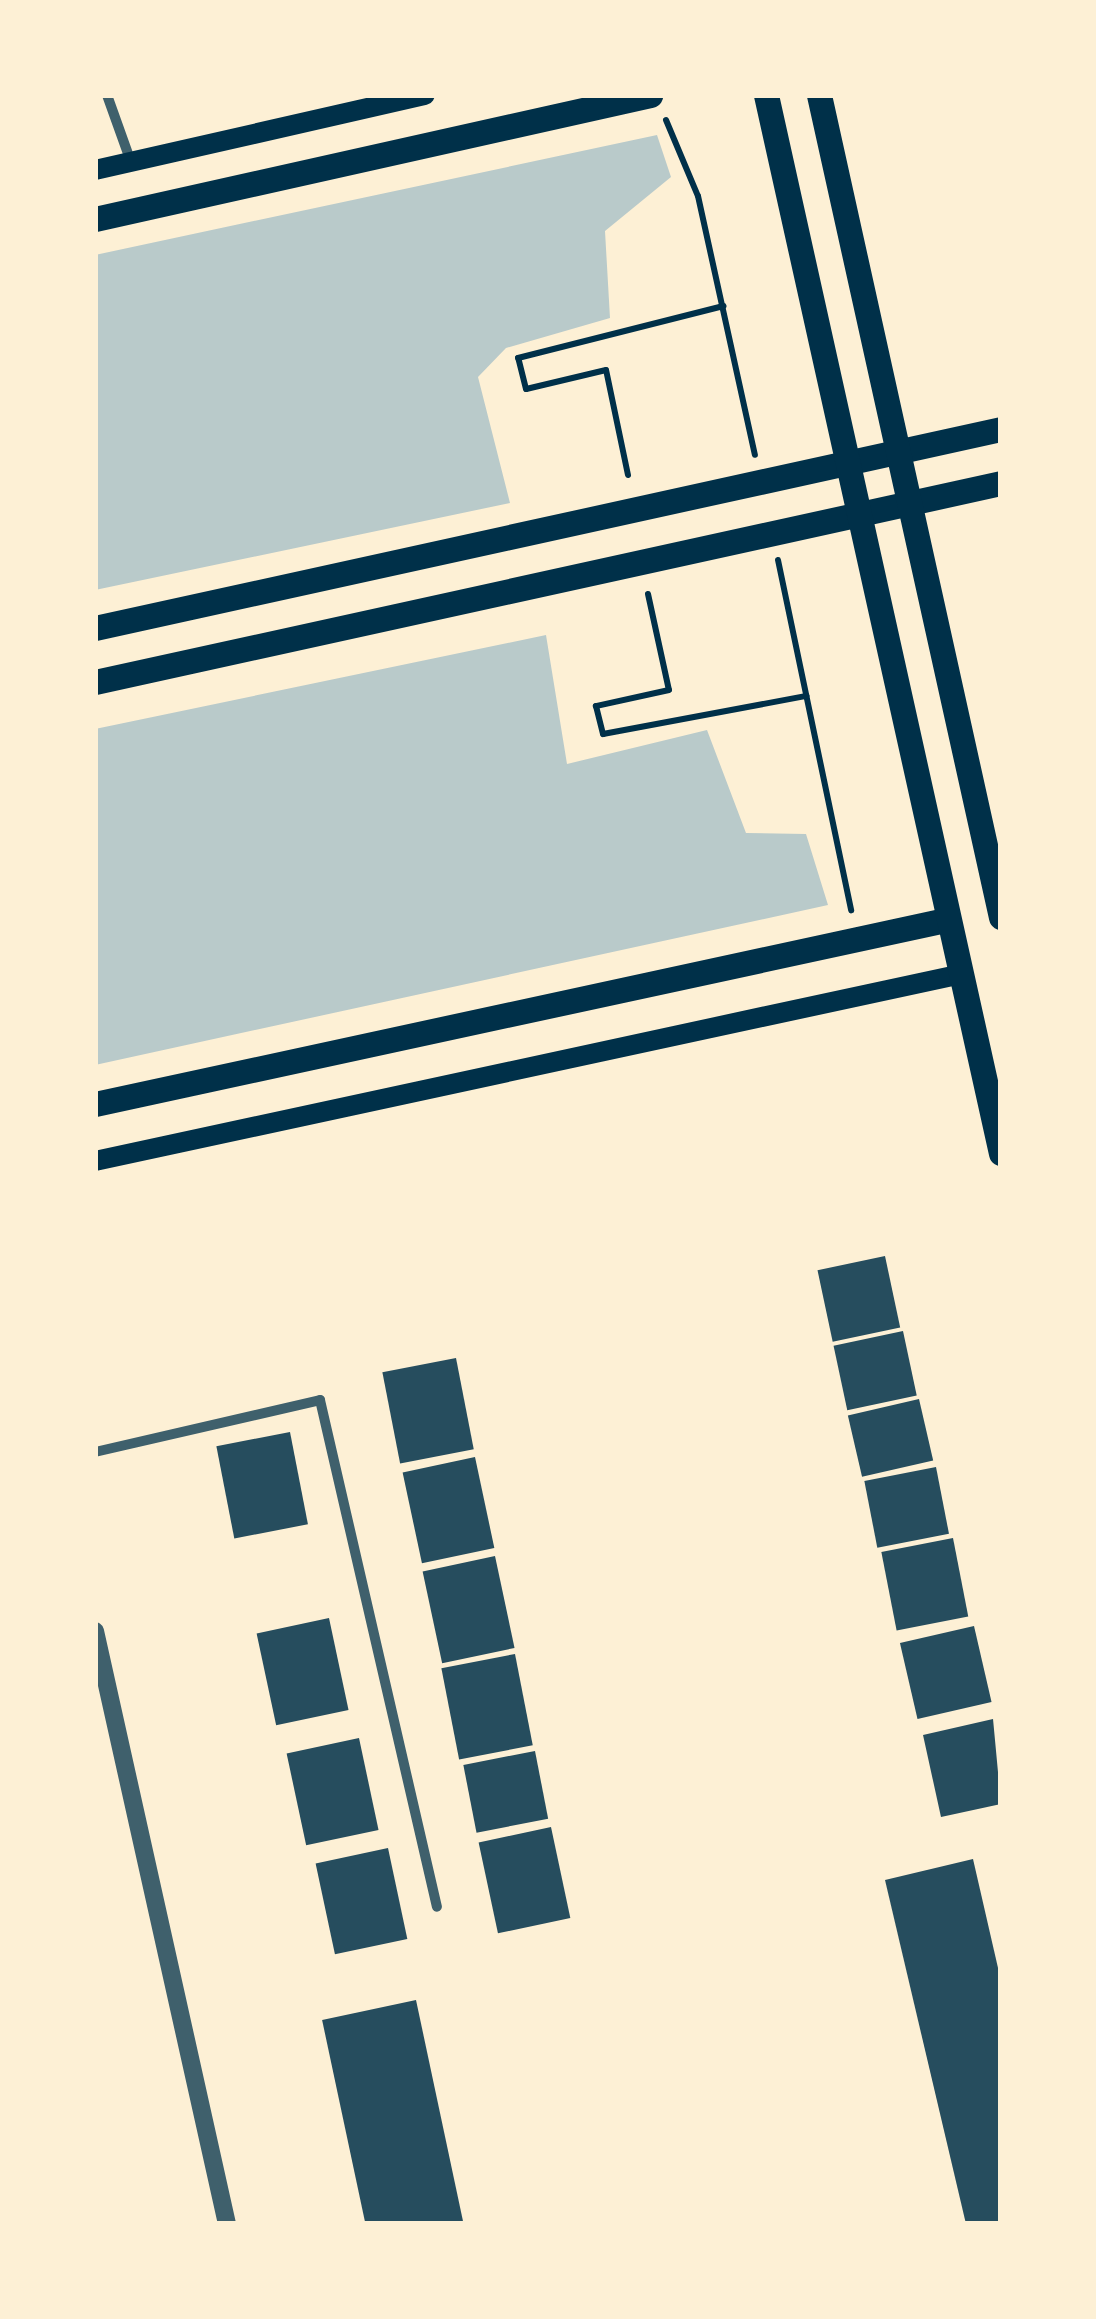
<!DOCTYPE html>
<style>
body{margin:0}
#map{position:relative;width:1096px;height:2319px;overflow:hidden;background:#fdf0d5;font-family:"Crimson Pro",serif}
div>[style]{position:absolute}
.green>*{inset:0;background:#b9caca}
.building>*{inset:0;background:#264d5e;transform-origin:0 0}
.path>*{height:6px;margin:-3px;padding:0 3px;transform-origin:3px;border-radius:3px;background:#003049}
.minor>*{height:10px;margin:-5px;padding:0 5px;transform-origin:5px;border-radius:5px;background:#3f606c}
.tertiary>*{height:18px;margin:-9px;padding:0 9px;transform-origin:9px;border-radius:9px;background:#3f606c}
.secondary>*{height:20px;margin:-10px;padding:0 10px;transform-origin:10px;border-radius:10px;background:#003049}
.primary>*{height:25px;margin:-12.5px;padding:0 12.5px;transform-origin:12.5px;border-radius:12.5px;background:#003049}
.trunk>*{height:25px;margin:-12.5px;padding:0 12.5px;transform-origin:12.5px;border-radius:12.5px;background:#003049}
span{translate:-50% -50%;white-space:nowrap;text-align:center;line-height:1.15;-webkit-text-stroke:8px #fdf0d5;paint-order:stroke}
.frame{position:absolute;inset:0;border:98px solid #fdf0d5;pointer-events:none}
</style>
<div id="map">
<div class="green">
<div style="clip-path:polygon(657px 135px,671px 177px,605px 231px,610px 318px,506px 348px,478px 377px,510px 503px,95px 590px,95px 255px)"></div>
<div style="clip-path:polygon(546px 635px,567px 764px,707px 730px,746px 833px,806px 834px,828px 905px,95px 1065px,95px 729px)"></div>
</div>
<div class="building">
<div style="left:885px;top:1256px;width:73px;height:69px;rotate:78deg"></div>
<div style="left:903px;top:1331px;width:66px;height:71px;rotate:78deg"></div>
<div style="left:456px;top:1358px;width:93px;height:75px;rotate:79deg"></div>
<div style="left:919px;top:1399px;width:63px;height:73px;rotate:77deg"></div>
<div style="left:290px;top:1432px;width:94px;height:75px;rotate:79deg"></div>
<div style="left:475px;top:1457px;width:93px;height:74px;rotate:78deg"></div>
<div style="left:936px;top:1467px;width:68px;height:73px;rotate:79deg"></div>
<div style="left:953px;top:1538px;width:80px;height:73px;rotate:79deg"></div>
<div style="left:495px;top:1556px;width:94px;height:74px;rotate:78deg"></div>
<div style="left:329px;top:1618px;width:94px;height:74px;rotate:78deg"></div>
<div style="left:974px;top:1626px;width:78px;height:76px;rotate:77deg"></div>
<div style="left:515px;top:1654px;width:93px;height:75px;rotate:79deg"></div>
<div style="clip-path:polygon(993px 1719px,1001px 1804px,941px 1817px,923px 1735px)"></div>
<div style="left:359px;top:1738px;width:94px;height:74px;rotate:78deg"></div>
<div style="left:535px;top:1751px;width:69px;height:73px;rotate:79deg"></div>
<div style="left:551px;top:1827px;width:93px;height:74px;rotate:78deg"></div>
<div style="left:388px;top:1848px;width:93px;height:74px;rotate:78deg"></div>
<div style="clip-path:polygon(973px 1859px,1001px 1981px,1001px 2224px,966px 2224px,885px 1880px)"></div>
<div style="left:416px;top:2000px;width:229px;height:96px;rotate:78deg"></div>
</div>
<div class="path">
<div style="left:666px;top:120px;width:82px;rotate:67.2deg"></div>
<div style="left:698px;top:196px;width:265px;rotate:77.6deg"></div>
<div style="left:628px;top:475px;width:107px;rotate:-101.8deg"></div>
<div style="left:606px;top:370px;width:82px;rotate:166.6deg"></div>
<div style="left:526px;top:389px;width:32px;rotate:-104deg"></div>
<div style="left:518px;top:358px;width:212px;rotate:-14.2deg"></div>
<div style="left:778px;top:560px;width:358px;rotate:78.2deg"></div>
<div style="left:648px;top:594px;width:98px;rotate:77.7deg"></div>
<div style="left:669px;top:690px;width:75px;rotate:167.6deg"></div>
<div style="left:596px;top:706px;width:29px;rotate:76deg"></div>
<div style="left:603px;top:734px;width:207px;rotate:-10.6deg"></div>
</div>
<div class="minor">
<div style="left:107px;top:95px;width:71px;rotate:70.3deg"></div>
<div style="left:95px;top:1452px;width:231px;rotate:-13deg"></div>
<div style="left:320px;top:1400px;width:520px;rotate:77.01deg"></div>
</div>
<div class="tertiary">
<div style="left:95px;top:1631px;width:608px;rotate:77.45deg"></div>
</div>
<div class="secondary">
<div style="left:95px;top:170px;width:338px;rotate:-12.8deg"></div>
<div style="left:95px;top:1161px;width:882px;rotate:-12.18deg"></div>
</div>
<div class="primary">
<div style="left:95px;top:219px;width:569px;rotate:-12.59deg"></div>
<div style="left:95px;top:628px;width:928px;rotate:-12.39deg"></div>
<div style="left:95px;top:682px;width:928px;rotate:-12.39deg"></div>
<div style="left:95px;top:1104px;width:870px;rotate:-12.21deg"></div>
</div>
<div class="trunk">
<div style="left:766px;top:95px;width:1084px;rotate:77.48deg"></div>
<div style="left:819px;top:95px;width:842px;rotate:77.52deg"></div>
</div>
<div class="frame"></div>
</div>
